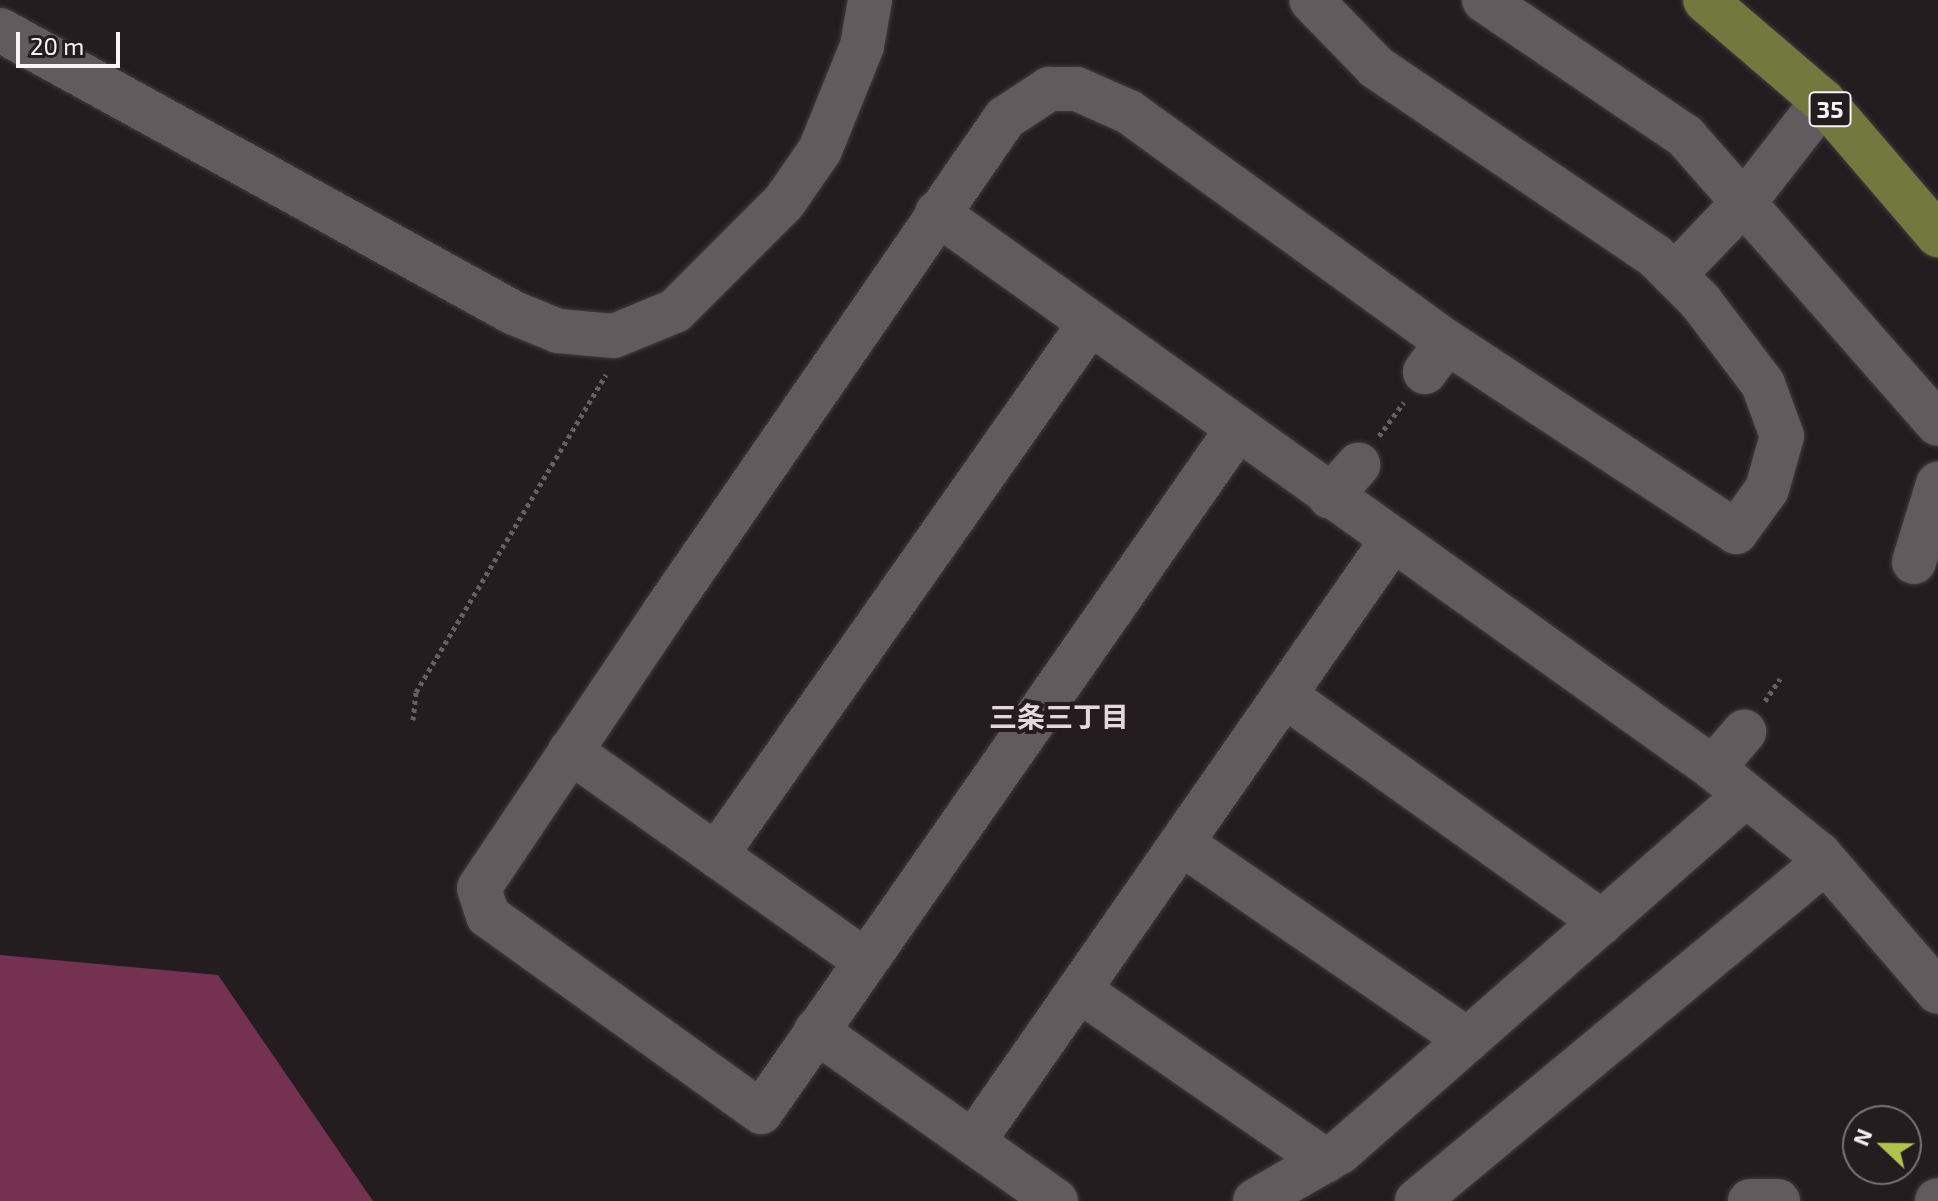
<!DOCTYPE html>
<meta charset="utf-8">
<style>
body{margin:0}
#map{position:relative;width:1938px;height:1201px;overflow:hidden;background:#231d20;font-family:"Exo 2","Noto Sans JP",sans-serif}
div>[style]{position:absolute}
.forest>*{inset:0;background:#753150}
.path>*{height:5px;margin-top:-2.5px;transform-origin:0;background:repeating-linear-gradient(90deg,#656062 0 4px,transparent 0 8px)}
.roads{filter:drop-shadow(0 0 2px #413b3d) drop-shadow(0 0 2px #413b3d)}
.minor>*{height:44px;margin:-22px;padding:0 22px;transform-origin:22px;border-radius:22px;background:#625b5d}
.major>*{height:44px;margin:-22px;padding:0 22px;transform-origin:22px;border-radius:22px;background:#73783f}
span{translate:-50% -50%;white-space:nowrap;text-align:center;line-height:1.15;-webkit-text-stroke:8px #231d20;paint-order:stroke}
.shield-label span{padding:2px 6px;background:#231d20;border:2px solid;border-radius:6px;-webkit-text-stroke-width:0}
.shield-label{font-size:24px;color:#f8f4f5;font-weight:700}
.neighbourhood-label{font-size:28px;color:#e2d9dc;font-weight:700}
.north{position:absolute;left:1842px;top:1105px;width:80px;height:80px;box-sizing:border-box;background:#231d20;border:2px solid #787375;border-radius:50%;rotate:292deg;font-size:22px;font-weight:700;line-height:32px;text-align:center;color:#f8f4f5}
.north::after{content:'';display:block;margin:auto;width:28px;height:36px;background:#b2c34c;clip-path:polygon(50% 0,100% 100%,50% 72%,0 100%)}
.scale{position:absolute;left:16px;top:32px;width:104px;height:36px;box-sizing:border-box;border:4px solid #f8f4f5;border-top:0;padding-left:10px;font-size:24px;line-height:28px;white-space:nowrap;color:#f8f4f5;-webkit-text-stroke:6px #231d20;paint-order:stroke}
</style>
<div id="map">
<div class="forest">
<div style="clip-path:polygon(0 955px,218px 975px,373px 1201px,0 1201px)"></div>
</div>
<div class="path">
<div style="left:1379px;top:436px;width:42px;rotate:-53.7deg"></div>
<div style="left:1765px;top:701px;width:27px;rotate:-56deg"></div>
<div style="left:413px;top:720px;width:28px;rotate:-84deg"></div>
<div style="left:416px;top:692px;width:370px;rotate:-59.1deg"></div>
</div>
<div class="roads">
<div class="minor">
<div style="left:1484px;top:0;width:243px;rotate:34.1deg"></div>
<div style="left:1685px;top:136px;width:383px;rotate:48.7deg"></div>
<div style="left:0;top:30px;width:587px;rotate:28.84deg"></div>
<div style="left:514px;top:313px;width:48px;rotate:22.2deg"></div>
<div style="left:558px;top:331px;width:56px;rotate:5.1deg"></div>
<div style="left:614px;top:336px;width:66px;rotate:-22.3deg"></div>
<div style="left:675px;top:311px;width:154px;rotate:-45deg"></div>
<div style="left:784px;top:202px;width:63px;rotate:-55.3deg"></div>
<div style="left:820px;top:150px;width:112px;rotate:-68deg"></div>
<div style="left:862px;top:46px;width:47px;rotate:-80.1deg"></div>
<div style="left:937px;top:213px;width:954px;rotate:35.57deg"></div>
<div style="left:1713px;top:768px;width:136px;rotate:39.1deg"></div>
<div style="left:1819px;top:854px;width:182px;rotate:49.2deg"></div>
<div style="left:1674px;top:275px;width:104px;rotate:-46.2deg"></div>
<div style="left:1746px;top:200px;width:125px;rotate:-52.1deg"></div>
<div style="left:1425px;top:372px;width:37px;rotate:-54deg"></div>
<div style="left:1236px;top:431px;width:830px;rotate:124.9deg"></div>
<div style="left:761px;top:1112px;width:336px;rotate:-144.3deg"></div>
<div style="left:488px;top:916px;width:29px;rotate:-108deg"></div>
<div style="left:479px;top:888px;width:334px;rotate:-56.1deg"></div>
<div style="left:665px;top:611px;width:599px;rotate:-55.41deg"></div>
<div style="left:1005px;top:118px;width:53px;rotate:-33.4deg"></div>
<div style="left:1049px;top:89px;width:28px"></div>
<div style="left:1077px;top:89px;width:57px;rotate:23.9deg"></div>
<div style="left:1129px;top:112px;width:392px;rotate:35.9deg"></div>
<div style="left:1447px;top:342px;width:346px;rotate:33.3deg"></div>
<div style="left:1736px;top:532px;width:53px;rotate:-54.2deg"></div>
<div style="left:1767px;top:489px;width:55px;rotate:-74.2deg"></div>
<div style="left:1782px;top:436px;width:55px;rotate:-110.1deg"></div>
<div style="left:1763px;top:384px;width:104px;rotate:-127.2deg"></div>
<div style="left:1700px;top:301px;width:64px;rotate:-135deg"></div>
<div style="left:1655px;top:256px;width:337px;rotate:-145.9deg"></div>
<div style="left:1376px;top:67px;width:93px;rotate:-134.1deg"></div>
<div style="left:1330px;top:497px;width:43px;rotate:-48.8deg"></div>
<div style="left:1914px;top:562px;width:82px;rotate:-72.9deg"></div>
<div style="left:1284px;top:695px;width:391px;rotate:35.5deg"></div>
<div style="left:570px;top:751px;width:361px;rotate:35.4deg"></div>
<div style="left:1713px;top:768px;width:48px;rotate:-49.3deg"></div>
<div style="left:1181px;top:843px;width:348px;rotate:34.5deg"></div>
<div style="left:716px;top:855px;width:647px;rotate:-54.88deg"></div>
<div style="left:1079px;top:990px;width:300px;rotate:34.7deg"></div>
<div style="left:816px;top:1031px;width:294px;rotate:35.3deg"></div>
<div style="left:973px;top:1142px;width:731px;rotate:-55.14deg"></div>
<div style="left:1255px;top:1201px;width:98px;rotate:-30deg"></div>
<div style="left:1340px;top:1152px;width:539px;rotate:-41.32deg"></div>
<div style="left:1417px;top:1201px;width:530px;rotate:-39.72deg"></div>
<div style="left:1750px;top:1201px;width:28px"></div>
<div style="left:1937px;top:1201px;width:1px;rotate:-45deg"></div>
</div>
<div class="major">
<div style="left:1705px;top:0;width:155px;rotate:40.6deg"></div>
<div style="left:1823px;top:101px;width:177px;rotate:49.4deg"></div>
</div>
</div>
<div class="shield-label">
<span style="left:1830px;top:109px">35</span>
</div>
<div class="neighbourhood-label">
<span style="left:1059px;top:716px">三条三丁目</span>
</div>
<div class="north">N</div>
<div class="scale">20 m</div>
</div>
